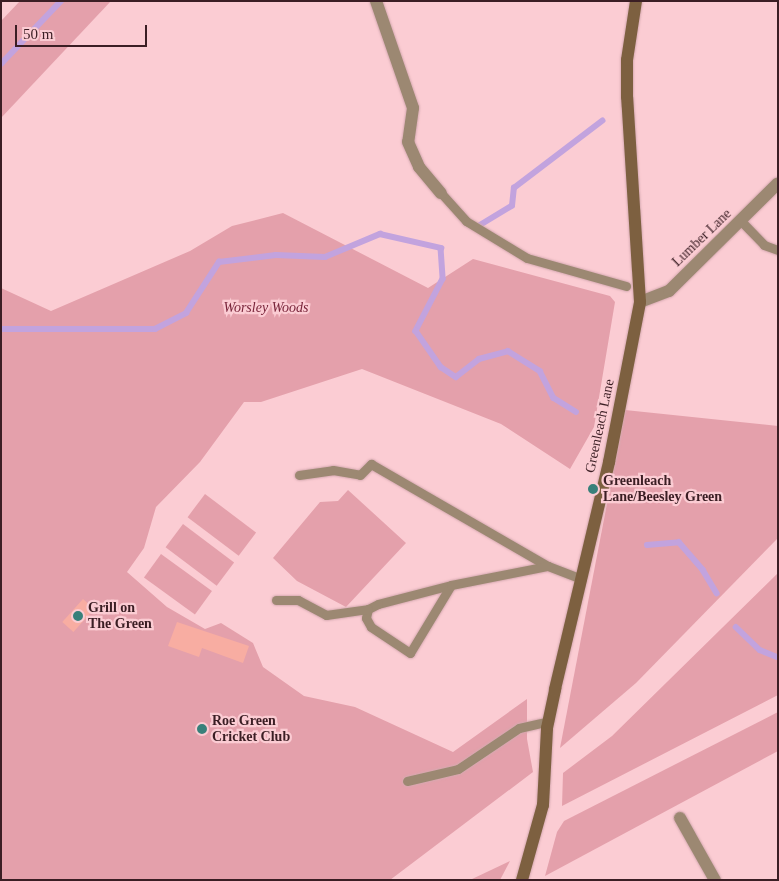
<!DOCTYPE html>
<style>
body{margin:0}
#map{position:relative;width:779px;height:881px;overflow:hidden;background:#fbccd3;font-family:"Times New Roman",serif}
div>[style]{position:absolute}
.green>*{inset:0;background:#e4a0ab;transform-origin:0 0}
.stream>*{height:5.5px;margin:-2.75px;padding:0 2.75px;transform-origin:2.75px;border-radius:2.75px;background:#c2a3de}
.building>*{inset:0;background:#f8ada2;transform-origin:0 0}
.roads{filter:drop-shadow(0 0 1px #d5a9b0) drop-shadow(0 0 1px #d5a9b0)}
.lane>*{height:9px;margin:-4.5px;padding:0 4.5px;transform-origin:4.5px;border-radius:4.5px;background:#9c8872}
.street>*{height:12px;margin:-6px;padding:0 6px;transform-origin:6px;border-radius:6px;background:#9c8872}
.secondary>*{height:12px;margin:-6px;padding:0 6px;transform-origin:6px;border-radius:6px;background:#7d6040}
.dots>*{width:14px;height:14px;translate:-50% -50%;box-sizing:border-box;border:2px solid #fbccd3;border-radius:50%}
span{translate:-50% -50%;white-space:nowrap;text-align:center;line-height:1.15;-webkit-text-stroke:4.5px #fbccd3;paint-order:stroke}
.street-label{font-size:14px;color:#3b1e24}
.park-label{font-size:14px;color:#79243a;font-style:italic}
.poi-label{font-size:14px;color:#3b1e24;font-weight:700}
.left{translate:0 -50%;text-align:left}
.frame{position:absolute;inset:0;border:2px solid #3b1e24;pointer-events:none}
.scale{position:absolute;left:15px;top:25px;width:132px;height:22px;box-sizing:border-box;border:2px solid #3b1e24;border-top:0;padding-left:6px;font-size:15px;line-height:18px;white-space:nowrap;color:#3b1e24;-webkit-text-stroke:4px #fbccd3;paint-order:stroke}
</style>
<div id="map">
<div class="green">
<div style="clip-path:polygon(20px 1px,111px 1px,1px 118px,1px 21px)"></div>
<div style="clip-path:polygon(283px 213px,428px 288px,473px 259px,610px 296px,615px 302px,594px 427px,570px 469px,501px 424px,362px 369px,261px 402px,244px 402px,200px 462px,156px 507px,144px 548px,127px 572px,167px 607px,205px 629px,221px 623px,253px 643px,263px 667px,304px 696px,355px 707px,453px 752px,527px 699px,527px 739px,533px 772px,390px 880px,1px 880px,1px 288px,51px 311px,190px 251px,232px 226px)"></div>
<div style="clip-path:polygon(625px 410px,778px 426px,778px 538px,636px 683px,560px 748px)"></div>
<div style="clip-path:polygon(348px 490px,406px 543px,346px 607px,297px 581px,273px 558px,320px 502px,338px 501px)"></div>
<div style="left:205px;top:494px;width:64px;height:29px;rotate:37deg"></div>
<div style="left:183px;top:524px;width:64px;height:29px;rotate:37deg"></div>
<div style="left:161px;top:554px;width:63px;height:29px;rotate:36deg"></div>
<div style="clip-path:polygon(778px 573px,778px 695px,562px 806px,563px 773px,612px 736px)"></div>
<div style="clip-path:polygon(778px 712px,778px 751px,545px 876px,557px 832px,564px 821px)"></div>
<div style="clip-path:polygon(510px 861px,500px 880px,470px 880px)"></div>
</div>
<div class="stream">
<div style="left:1px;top:64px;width:87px;rotate:-46.4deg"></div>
<div style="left:480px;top:225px;width:37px;rotate:-31deg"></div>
<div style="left:512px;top:206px;width:18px;rotate:-84deg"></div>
<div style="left:514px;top:188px;width:111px;rotate:-37.3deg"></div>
<div style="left:1px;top:329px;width:154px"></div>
<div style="left:155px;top:329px;width:35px;rotate:-27deg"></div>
<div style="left:186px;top:313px;width:61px;rotate:-57.1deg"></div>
<div style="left:219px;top:262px;width:57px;rotate:-7deg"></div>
<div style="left:276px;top:255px;width:49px;rotate:2.3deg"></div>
<div style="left:325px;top:257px;width:60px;rotate:-22.7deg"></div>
<div style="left:380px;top:234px;width:63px;rotate:12.9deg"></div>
<div style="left:441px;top:248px;width:31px;rotate:86deg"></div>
<div style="left:443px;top:279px;width:59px;rotate:117.4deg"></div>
<div style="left:416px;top:331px;width:44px;rotate:55.2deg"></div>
<div style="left:441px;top:367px;width:18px;rotate:34deg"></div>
<div style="left:456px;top:377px;width:29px;rotate:-38deg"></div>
<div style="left:479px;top:359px;width:30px;rotate:-15deg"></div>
<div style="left:508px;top:351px;width:38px;rotate:32deg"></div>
<div style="left:540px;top:371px;width:30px;rotate:63deg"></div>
<div style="left:554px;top:398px;width:26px;rotate:32deg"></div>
<div style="left:647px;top:545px;width:32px;rotate:-5deg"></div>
<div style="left:679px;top:542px;width:37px;rotate:49deg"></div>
<div style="left:703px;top:570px;width:27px;rotate:59deg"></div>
<div style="left:736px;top:627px;width:33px;rotate:44deg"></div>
<div style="left:760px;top:650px;width:18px;rotate:22deg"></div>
</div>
<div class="building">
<div style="left:83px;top:599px;width:15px;height:31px;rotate:42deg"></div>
<div style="clip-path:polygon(177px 622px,249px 646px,243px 663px,202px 648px,199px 657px,168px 646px)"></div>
</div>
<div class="roads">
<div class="lane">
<div style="left:441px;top:193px;width:38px;rotate:48deg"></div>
<div style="left:466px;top:221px;width:71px;rotate:31.2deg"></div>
<div style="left:527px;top:258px;width:103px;rotate:15.8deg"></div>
<div style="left:741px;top:221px;width:33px;rotate:46deg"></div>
<div style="left:764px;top:245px;width:15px;rotate:20deg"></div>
<div style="left:299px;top:475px;width:34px;rotate:-8deg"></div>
<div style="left:333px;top:470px;width:27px;rotate:10deg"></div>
<div style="left:360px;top:475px;width:16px;rotate:-45deg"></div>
<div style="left:371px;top:464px;width:204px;rotate:30deg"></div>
<div style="left:548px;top:566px;width:34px;rotate:21deg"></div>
<div style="left:451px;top:585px;width:75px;rotate:165.4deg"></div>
<div style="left:378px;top:604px;width:11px;rotate:153deg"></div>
<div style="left:368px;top:609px;width:9px;rotate:103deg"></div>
<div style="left:366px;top:618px;width:10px;rotate:61deg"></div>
<div style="left:371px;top:627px;width:47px;rotate:33.7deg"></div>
<div style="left:410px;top:653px;width:79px;rotate:-58.9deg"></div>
<div style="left:451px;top:585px;width:99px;rotate:-11.1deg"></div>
<div style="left:276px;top:600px;width:22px"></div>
<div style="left:298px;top:600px;width:32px;rotate:28deg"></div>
<div style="left:326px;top:615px;width:42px;rotate:-8.1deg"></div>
<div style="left:407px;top:781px;width:52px;rotate:-13.2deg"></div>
<div style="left:458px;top:769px;width:73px;rotate:-33.9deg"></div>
<div style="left:519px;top:728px;width:31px;rotate:-13deg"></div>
</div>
<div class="street">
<div style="left:376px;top:1px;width:113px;rotate:70.9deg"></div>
<div style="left:413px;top:108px;width:34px;rotate:98deg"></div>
<div style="left:408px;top:142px;width:27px;rotate:66deg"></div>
<div style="left:419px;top:167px;width:34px;rotate:50deg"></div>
<div style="left:640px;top:302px;width:31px;rotate:-21deg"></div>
<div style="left:669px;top:291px;width:153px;rotate:-44.7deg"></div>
<div style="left:680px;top:818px;width:71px;rotate:60.6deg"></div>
</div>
<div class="secondary">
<div style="left:522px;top:880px;width:78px;rotate:-74.4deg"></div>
<div style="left:543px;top:805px;width:77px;rotate:-87deg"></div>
<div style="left:547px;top:728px;width:40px;rotate:-78deg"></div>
<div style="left:555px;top:689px;width:233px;rotate:-76.6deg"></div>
<div style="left:609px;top:462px;width:163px;rotate:-79deg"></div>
<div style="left:640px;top:302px;width:205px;rotate:-93.6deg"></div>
<div style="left:627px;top:97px;width:37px;rotate:-90deg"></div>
<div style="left:627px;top:60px;width:60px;rotate:-81.3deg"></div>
</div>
</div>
<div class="dots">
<div style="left:593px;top:489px;background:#38807a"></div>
<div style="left:78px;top:616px;background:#38807a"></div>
<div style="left:202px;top:729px;background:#38807a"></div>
</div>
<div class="street-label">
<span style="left:702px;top:238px;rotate:-44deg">Lumber Lane</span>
<span style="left:600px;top:426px;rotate:-78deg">Greenleach Lane</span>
</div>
<div class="park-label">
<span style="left:266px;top:308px">Worsley Woods</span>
</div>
<div class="poi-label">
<span class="left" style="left:603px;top:489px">Greenleach<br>Lane/Beesley Green</span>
<span class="left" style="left:88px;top:616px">Grill on<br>The Green</span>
<span class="left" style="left:212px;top:729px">Roe Green<br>Cricket Club</span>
</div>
<div class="frame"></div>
<div class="scale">50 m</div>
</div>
